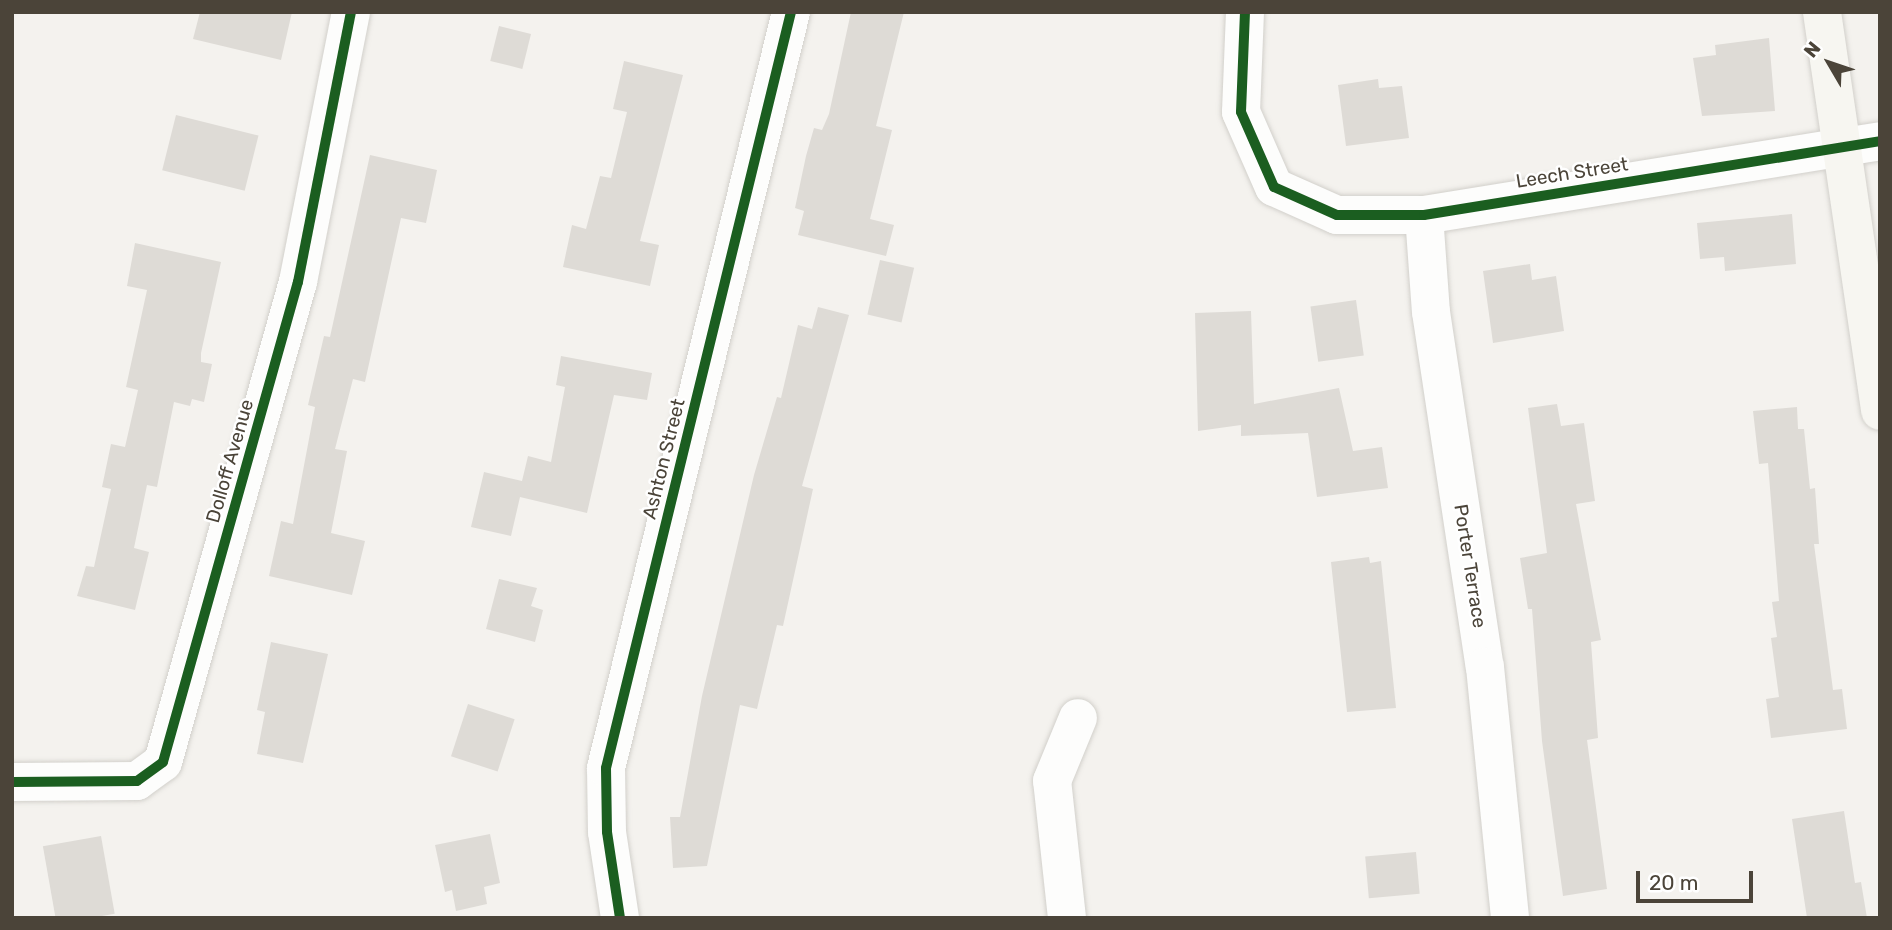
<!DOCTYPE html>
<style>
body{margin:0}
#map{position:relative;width:1892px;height:930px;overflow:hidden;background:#f4f2ee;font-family:Rubik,sans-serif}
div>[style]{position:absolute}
.building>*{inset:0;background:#dedbd6;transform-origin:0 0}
.roads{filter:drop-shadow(0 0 2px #d2d0cb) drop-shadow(0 0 2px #d2d0cb)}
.street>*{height:38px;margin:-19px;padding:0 19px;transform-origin:19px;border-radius:19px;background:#fdfdfc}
.secondary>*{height:38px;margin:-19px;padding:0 19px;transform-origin:19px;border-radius:19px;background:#f7f6f1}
.cycleway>*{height:10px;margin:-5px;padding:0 5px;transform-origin:5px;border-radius:5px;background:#1b5e20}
span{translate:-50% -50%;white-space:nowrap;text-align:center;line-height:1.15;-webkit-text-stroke:5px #fff;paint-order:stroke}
.street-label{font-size:19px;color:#4b4439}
.frame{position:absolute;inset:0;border:14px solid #4b4439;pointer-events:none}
.north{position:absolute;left:1794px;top:28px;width:70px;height:70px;-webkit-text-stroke:5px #fff;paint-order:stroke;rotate:309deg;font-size:19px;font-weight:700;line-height:28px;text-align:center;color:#4b4439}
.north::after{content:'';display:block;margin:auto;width:24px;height:32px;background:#4b4439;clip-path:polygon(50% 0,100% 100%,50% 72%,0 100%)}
.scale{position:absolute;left:1636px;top:871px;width:117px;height:32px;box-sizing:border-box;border:4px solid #4b4439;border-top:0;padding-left:9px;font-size:21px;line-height:24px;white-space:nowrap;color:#4b4439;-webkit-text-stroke:5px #fff;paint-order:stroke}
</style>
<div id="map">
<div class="building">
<div style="clip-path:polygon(200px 12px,292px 12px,281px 60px,193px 39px)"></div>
<div style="clip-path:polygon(851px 12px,904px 12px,876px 126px,892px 130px,870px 219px,894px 225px,886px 256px,798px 235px,804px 211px,795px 208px,806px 156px,814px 128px,822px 130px,829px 114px)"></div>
<div style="left:499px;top:26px;width:33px;height:36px;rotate:14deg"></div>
<div style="clip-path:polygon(1769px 38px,1775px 111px,1702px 116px,1693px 58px,1716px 55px,1715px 45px)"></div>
<div style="clip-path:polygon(624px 61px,683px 75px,640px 241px,659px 245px,650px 286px,563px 267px,572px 225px,586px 229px,600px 176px,611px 178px,627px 112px,613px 109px)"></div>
<div style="clip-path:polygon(1378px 79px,1379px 88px,1402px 86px,1409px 138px,1346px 146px,1338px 85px)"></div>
<div style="left:176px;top:115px;width:85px;height:57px;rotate:14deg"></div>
<div style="clip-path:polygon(370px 155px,437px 170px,426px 223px,401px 218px,365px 382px,353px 379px,335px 449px,347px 451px,331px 533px,365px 541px,352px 595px,269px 576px,281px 521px,293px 524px,315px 407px,308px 405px,324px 336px,330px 337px)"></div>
<div style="clip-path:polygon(1792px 214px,1796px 264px,1725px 271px,1724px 257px,1700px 259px,1697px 223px)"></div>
<div style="clip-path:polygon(135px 243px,221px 262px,201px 353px,201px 362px,212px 364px,204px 402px,192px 399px,190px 406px,174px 402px,157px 487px,147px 485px,134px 548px,149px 552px,135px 610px,77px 596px,86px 566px,94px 567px,111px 489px,102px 487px,111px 444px,125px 447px,138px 390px,126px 387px,147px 290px,127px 286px)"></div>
<div style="left:880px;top:260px;width:35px;height:56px;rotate:13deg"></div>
<div style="clip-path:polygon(1530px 264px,1532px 280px,1556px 276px,1564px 331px,1493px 343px,1483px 271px)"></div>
<div style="left:1356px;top:300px;width:56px;height:46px;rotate:82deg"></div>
<div style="clip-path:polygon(818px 307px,849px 315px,802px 486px,813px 489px,783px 626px,777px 625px,757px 709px,740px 705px,707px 866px,673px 868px,670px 817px,680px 817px,702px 696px,754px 475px,777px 397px,781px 398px,798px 325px,812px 329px)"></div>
<div style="clip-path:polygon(1251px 311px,1254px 404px,1339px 388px,1353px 451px,1382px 447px,1388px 488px,1317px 497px,1308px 433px,1241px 436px,1241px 425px,1198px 431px,1195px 313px)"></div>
<div style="clip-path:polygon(561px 356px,652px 373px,647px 400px,614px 395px,587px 513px,520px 497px,511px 536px,471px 527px,484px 472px,522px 481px,528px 456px,551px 462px,565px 387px,556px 385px)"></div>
<div style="clip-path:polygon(1557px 404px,1561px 426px,1584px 423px,1595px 501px,1576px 504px,1601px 640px,1591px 642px,1598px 738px,1587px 740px,1607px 889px,1563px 896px,1542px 741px,1532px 609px,1528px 609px,1520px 558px,1547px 553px,1528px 408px)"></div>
<div style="clip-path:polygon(1797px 407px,1798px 429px,1804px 429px,1810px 489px,1815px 488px,1819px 544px,1814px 544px,1833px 690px,1842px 689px,1847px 729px,1771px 738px,1766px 699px,1779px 697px,1771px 638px,1777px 637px,1772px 602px,1779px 601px,1768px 463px,1759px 464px,1753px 411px)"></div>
<div style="clip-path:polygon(1369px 557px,1370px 563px,1381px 561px,1396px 708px,1347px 712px,1331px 562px)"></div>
<div style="clip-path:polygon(499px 579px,537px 588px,531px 606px,543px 610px,535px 642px,486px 629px)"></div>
<div style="clip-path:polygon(271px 642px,328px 654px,303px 763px,257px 754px,265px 712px,257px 710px)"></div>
<div style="left:468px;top:704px;width:49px;height:55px;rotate:18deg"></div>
<div style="clip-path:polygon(1844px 811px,1855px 883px,1861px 882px,1867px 918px,1807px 918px,1792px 819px)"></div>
<div style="clip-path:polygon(490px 834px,500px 883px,484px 887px,487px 904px,456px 911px,452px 890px,445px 892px,435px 845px)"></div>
<div style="left:101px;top:836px;width:79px;height:59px;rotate:80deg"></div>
<div style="left:1416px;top:852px;width:42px;height:51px;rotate:85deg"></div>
</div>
<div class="roads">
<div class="street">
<div style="left:1245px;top:12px;width:100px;rotate:92.3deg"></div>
<div style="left:1241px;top:112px;width:82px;rotate:66.3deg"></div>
<div style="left:1274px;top:187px;width:69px;rotate:24deg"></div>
<div style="left:1337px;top:215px;width:87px"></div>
<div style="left:1424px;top:215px;width:462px;rotate:-9.2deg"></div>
<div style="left:1424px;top:215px;width:97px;rotate:85.9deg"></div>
<div style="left:1431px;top:312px;width:359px;rotate:81.4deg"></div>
<div style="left:1485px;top:667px;width:252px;rotate:84.3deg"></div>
<div style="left:12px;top:782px;width:125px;rotate:-0.5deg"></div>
<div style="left:137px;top:781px;width:32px;rotate:-36deg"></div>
<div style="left:163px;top:762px;width:499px;rotate:-74.3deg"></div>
<div style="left:298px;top:282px;width:275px;rotate:-78.9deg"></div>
<div style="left:620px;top:918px;width:87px;rotate:-98.6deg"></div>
<div style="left:607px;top:832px;width:64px;rotate:-90.9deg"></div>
<div style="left:606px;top:768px;width:778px;rotate:-76.25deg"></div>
<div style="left:1067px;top:918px;width:138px;rotate:-96.2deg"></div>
<div style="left:1052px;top:781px;width:68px;rotate:-67.6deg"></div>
</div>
<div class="secondary">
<div style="left:1822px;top:12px;width:403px;rotate:81.7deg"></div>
</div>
</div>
<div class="cycleway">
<div style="left:1245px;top:12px;width:100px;rotate:92.3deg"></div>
<div style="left:1241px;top:112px;width:82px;rotate:66.3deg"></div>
<div style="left:1274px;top:187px;width:69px;rotate:24deg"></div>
<div style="left:1337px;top:215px;width:87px"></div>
<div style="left:1424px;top:215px;width:462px;rotate:-9.2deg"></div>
<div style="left:12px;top:782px;width:125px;rotate:-0.5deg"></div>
<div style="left:137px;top:781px;width:32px;rotate:-36deg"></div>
<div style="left:163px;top:762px;width:499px;rotate:-74.3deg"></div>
<div style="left:298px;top:282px;width:275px;rotate:-78.9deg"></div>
<div style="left:620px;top:918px;width:87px;rotate:-98.6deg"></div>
<div style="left:607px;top:832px;width:64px;rotate:-90.9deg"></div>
<div style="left:606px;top:768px;width:778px;rotate:-76.25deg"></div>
</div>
<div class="street-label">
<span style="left:1572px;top:173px;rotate:-9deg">Leech Street</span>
<span style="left:664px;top:459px;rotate:-76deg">Ashton Street</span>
<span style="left:230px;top:461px;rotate:-74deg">Dolloff Avenue</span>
<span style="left:1470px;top:566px;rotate:81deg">Porter Terrace</span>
</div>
<div class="frame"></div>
<div class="north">N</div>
<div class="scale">20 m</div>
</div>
